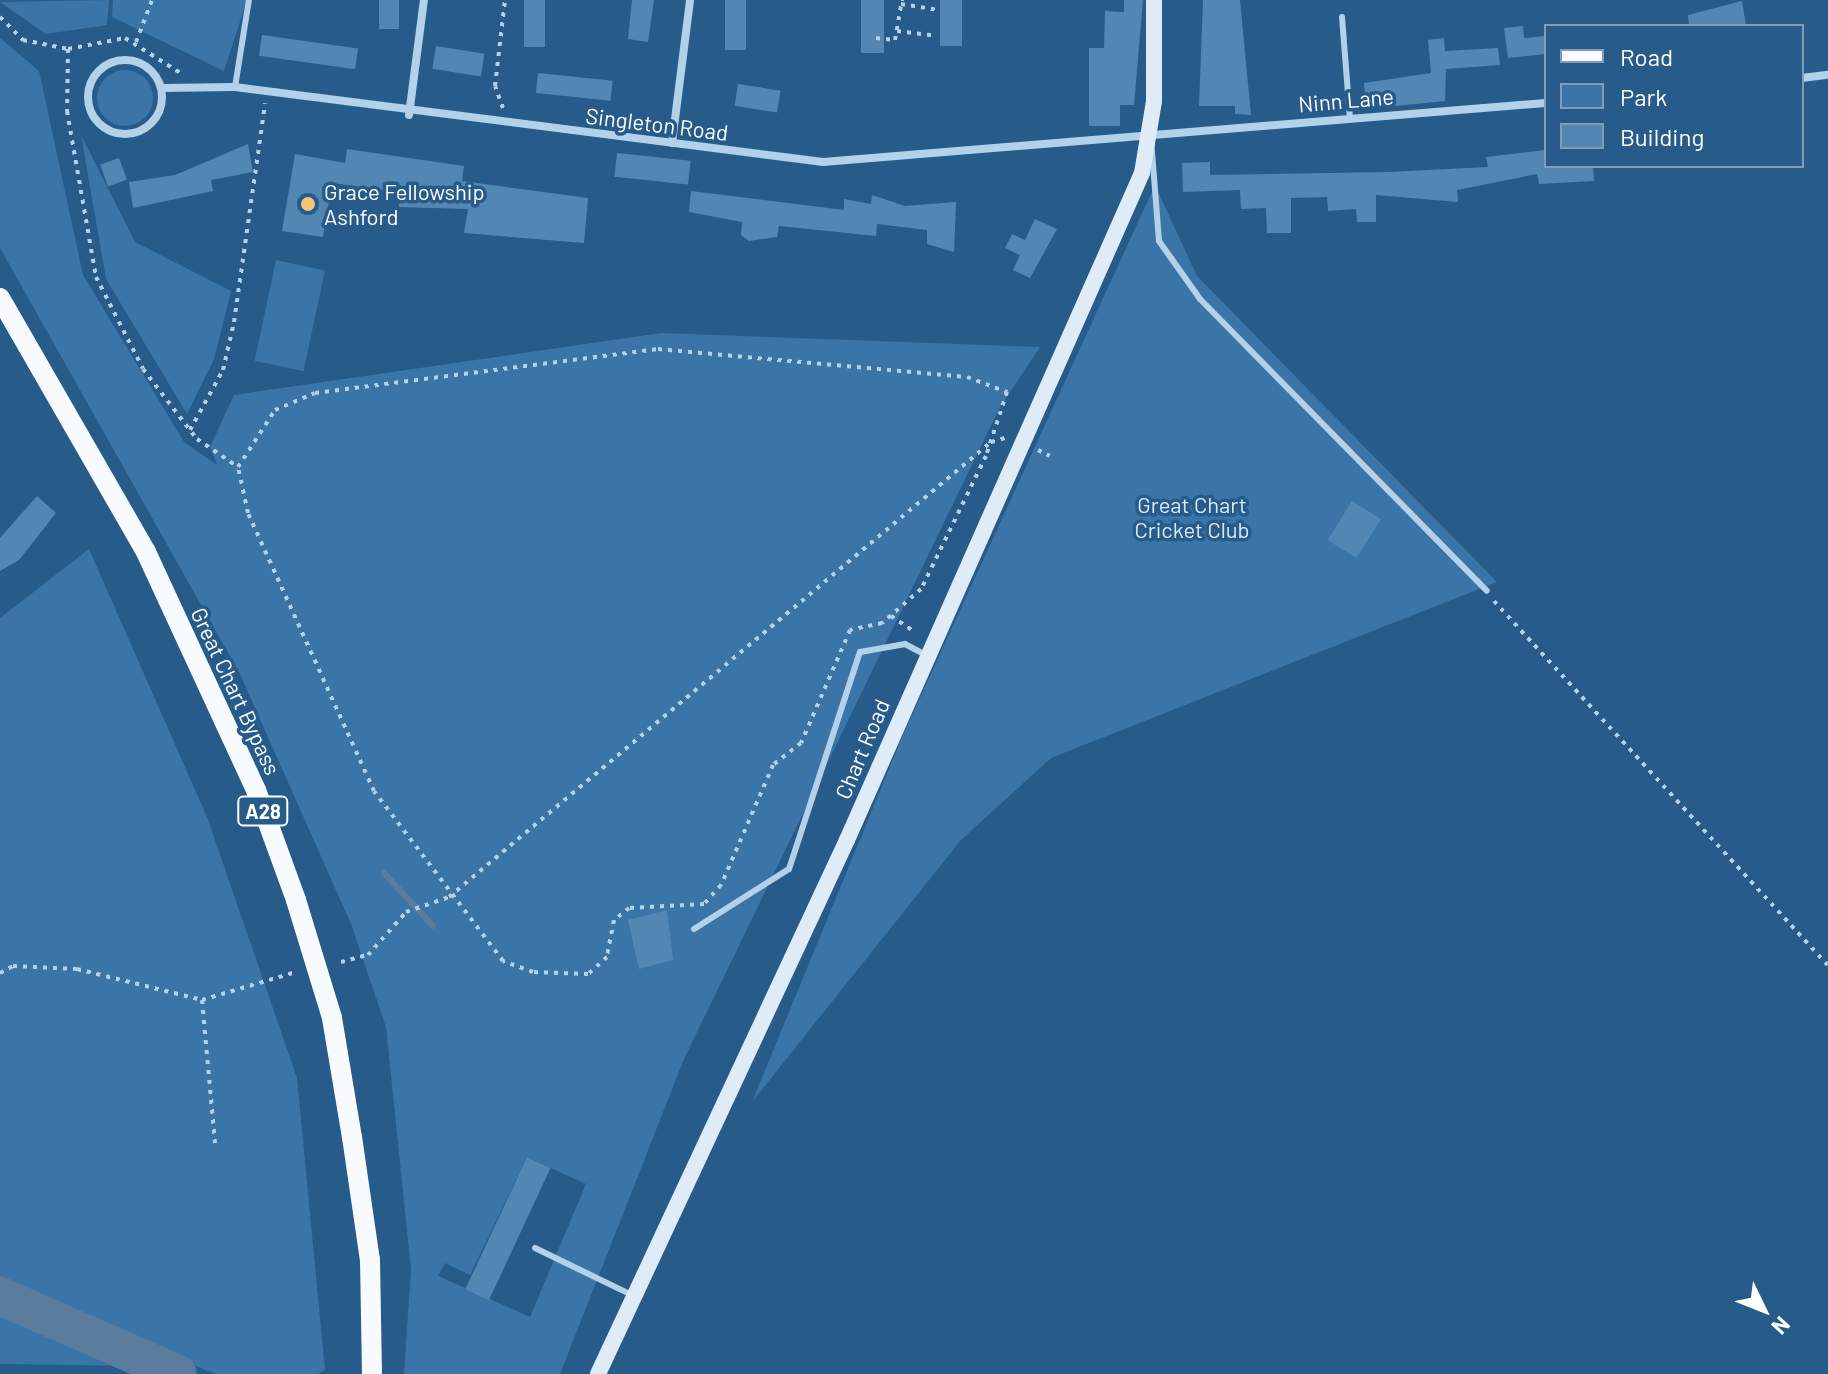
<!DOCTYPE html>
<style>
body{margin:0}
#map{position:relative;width:1828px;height:1374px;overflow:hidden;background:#275b8a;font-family:Barlow,sans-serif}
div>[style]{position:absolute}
.green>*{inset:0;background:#3b75a7;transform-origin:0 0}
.round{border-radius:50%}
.stream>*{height:6px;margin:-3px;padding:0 3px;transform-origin:3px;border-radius:3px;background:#5a7d9e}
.river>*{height:38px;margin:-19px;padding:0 19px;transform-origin:19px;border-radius:19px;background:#5a7d9e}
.building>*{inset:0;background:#5387b3;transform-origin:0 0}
.path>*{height:4px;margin-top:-2px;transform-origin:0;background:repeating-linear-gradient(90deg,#b4d1ea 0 4px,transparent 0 10px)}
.lane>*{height:6px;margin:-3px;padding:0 3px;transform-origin:3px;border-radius:3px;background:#b4d1ea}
.street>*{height:8px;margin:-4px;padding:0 4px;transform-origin:4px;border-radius:4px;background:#b4d1ea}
.street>.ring{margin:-4px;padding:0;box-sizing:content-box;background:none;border:8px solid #b4d1ea;border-radius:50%}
.secondary>*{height:16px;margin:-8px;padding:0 8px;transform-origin:8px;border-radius:8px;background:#dfecf8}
.primary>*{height:20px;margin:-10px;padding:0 10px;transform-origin:10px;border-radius:10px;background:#f8fbfe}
.dots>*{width:22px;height:22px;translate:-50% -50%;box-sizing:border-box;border:4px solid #275b8a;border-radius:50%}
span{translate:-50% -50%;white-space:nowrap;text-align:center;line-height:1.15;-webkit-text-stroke:7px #275b8a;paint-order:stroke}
.shield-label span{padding:2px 6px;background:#275b8a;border:2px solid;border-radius:6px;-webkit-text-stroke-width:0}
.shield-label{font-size:20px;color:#fff;font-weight:700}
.street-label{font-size:22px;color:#fff}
.poi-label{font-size:22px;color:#fff}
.left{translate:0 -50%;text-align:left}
.park-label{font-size:22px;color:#d9e9f7}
.legend{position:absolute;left:1544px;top:24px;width:260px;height:144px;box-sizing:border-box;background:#275b8a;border:2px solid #7d9db9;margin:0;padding:10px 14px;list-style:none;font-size:24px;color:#fff}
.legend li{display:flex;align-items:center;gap:16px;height:40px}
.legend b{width:40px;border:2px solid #7d9db9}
.north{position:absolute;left:1724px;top:1270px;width:80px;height:80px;-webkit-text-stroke:6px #275b8a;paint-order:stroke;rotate:133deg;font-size:22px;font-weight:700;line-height:32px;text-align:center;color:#fff}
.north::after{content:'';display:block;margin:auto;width:28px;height:36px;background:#fff;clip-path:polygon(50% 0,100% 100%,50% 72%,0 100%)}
</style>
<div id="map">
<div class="green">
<div style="clip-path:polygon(109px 0,107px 25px,46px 34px,0 2px)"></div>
<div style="clip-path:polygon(113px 0,247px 0,224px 71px,112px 17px)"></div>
<div style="clip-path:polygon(evenodd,0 38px,39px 71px,83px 275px,184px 442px,217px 465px,210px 447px,234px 395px,661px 333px,1040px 347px,999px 409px,684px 1059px,560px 1374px,404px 1374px,411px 1269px,386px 1027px,351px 924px,240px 674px,0 248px,0 38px,527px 1157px,586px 1184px,530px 1317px,438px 1276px,445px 1263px,470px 1275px,527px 1157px)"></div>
<div class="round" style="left:97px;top:70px;width:56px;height:56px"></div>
<div style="clip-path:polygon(81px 135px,135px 242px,231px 291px,214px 359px,187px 414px,106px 279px)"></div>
<div style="clip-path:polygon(1155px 185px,1197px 276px,1497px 582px,1051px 758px,961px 840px,752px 1102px,903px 735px)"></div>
<div style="left:276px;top:260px;width:50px;height:103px;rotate:12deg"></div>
<div style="clip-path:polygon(89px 549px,207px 817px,297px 1078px,325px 1370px,317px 1374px,216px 1374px,155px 1350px,143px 1366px,0 1364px,0 618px)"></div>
</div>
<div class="stream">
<div style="left:384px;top:873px;width:72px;rotate:47.2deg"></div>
</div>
<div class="river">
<div style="left:0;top:1296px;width:194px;rotate:23.7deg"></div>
</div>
<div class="building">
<div style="left:379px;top:0;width:20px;height:29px"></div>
<div style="left:524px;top:0;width:21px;height:47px"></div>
<div style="clip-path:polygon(632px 0,654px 0,648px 42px,628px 39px)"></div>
<div style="left:725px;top:0;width:21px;height:50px"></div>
<div style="left:861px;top:0;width:23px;height:53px"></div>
<div style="left:940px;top:0;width:22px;height:46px"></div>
<div style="clip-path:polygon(1124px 0,1143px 0,1134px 105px,1120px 105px,1120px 126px,1089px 126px,1089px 48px,1104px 48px,1105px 11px,1124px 12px)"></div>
<div style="clip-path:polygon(1203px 0,1240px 0,1251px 115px,1235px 114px,1235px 106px,1199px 106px)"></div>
<div style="clip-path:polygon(1742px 1px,1746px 26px,1689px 26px,1688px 15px)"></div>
<div style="clip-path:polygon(1523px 26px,1524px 38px,1546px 36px,1546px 54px,1508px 58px,1504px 28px)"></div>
<div style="left:262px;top:35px;width:97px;height:21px;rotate:8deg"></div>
<div style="clip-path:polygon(1444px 38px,1445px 51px,1498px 48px,1500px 65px,1446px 69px,1445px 101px,1366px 109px,1364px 83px,1431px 73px,1428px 40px)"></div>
<div style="left:436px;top:46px;width:49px;height:23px;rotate:9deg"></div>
<div style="left:538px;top:73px;width:75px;height:20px;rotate:6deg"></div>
<div style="left:738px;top:84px;width:43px;height:22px;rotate:9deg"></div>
<div style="clip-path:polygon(248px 144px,253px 172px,211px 180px,213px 191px,133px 208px,129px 182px,175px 175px)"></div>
<div style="clip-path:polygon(347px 149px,464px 166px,462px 181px,588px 198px,584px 243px,464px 233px,468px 209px,399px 207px,400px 197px,384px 190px,332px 183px,323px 237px,282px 231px,295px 154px,345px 163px)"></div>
<div style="clip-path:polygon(1545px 150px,1546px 166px,1593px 166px,1594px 181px,1539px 184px,1537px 174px,1457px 190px,1458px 202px,1376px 195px,1376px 222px,1357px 222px,1356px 209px,1328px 211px,1327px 197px,1291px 198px,1291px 233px,1267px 233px,1266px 208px,1241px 209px,1240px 190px,1183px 192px,1182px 163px,1210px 162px,1210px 175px,1388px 172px,1488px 167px,1486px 157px)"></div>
<div style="left:617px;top:153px;width:74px;height:24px;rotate:6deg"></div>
<div style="left:119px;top:158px;width:23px;height:20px;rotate:70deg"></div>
<div style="clip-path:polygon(691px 191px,844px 210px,844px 199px,871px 204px,872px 195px,905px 206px,956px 202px,954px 252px,927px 244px,927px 230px,877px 224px,876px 236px,779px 226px,777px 237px,749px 241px,741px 235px,742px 222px,689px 212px)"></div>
<div style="clip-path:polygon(1035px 219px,1057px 229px,1030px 278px,1013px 270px,1020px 255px,1005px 248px,1012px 234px,1025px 240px)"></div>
<div style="clip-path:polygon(37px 496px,56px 513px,19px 560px,0 571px,0 538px)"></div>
<div style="left:1352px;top:501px;width:34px;height:46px;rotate:32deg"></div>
<div style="clip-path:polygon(667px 910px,673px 960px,639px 969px,628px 920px)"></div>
<div style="left:527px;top:1157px;width:26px;height:146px;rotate:25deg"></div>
</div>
<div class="path">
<div style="left:901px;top:4px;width:38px;rotate:9deg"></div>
<div style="left:0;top:17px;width:33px;rotate:45deg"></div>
<div style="left:23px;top:40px;width:46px;rotate:11.3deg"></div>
<div style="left:68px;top:49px;width:58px;rotate:-10.9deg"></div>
<div style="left:125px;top:38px;width:67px;rotate:32.3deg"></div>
<div style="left:897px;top:31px;width:39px;rotate:7deg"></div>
<div style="left:876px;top:38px;width:19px;rotate:6deg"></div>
<div style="left:895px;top:40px;width:41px;rotate:-80.1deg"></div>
<div style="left:136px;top:42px;width:45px;rotate:-69.1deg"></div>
<div style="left:68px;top:49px;width:62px;rotate:90.9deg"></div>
<div style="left:67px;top:111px;width:169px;rotate:80.1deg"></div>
<div style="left:96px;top:277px;width:103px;rotate:62.9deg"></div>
<div style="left:143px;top:369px;width:88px;rotate:52.4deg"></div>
<div style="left:197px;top:439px;width:50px;rotate:34.3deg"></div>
<div style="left:503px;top:108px;width:23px;rotate:-110deg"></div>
<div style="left:495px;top:86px;width:87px;rotate:-83.4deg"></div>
<div style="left:658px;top:349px;width:310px;rotate:5.2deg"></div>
<div style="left:967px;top:377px;width:43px;rotate:20.6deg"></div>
<div style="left:1007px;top:392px;width:67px;rotate:108.2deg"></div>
<div style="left:986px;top:456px;width:148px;rotate:116deg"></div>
<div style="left:921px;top:589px;width:52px;rotate:138.9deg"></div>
<div style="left:882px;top:623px;width:33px;rotate:168deg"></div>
<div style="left:850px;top:630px;width:123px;rotate:113.4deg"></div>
<div style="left:801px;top:743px;width:36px;rotate:142deg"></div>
<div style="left:773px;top:765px;width:131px;rotate:113.4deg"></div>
<div style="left:721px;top:885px;width:25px;rotate:132deg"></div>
<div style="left:704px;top:904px;width:75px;rotate:176.9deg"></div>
<div style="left:629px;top:908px;width:19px;rotate:141deg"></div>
<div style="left:614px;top:920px;width:38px;rotate:101deg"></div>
<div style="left:607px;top:957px;width:25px;rotate:138deg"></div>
<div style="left:588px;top:974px;width:55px;rotate:-177.9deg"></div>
<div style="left:533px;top:972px;width:32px;rotate:-160deg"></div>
<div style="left:503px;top:961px;width:213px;rotate:-127.2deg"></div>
<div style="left:374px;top:791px;width:305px;rotate:-114.4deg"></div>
<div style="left:248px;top:513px;width:47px;rotate:-102.3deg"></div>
<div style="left:238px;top:467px;width:68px;rotate:-57deg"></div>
<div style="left:275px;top:410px;width:43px;rotate:-23deg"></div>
<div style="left:315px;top:393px;width:346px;rotate:-7.3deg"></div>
<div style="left:190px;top:430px;width:68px;rotate:-61.2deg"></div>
<div style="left:223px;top:370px;width:49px;rotate:-77.1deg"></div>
<div style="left:234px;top:322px;width:221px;rotate:-81.9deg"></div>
<div style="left:1038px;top:450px;width:13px;rotate:27deg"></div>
<div style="left:1494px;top:601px;width:494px;rotate:47.5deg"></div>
<div style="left:891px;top:616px;width:29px;rotate:34deg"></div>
<div style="left:341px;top:962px;width:28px;rotate:-15deg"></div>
<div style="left:368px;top:955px;width:57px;rotate:-48.5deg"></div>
<div style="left:406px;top:912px;width:46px;rotate:-19.2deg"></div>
<div style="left:449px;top:897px;width:708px;rotate:-40.01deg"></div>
<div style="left:991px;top:442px;width:18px;rotate:-16deg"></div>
<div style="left:0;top:973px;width:15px;rotate:-28deg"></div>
<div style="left:13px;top:966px;width:64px;rotate:2.7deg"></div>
<div style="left:77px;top:969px;width:129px;rotate:13.9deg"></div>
<div style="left:202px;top:1000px;width:98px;rotate:-16.6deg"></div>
<div style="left:202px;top:1000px;width:144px;rotate:84.8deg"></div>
</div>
<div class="lane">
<div style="left:1342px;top:17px;width:101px;rotate:85.5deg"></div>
<div style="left:235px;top:87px;width:88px;rotate:-80.9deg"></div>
<div style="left:1151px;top:139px;width:102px;rotate:85.5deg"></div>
<div style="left:1159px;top:241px;width:71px;rotate:54.7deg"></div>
<div style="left:1200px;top:299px;width:409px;rotate:45.5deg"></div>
<div style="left:694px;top:929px;width:112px;rotate:-32.3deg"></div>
<div style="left:789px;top:869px;width:228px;rotate:-71.9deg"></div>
<div style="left:860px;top:652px;width:46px;rotate:-10.1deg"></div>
<div style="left:905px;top:644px;width:24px;rotate:28deg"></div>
<div style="left:535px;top:1248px;width:108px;rotate:25.9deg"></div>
</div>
<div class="street">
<div class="ring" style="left:88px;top:60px;width:66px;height:66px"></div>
<div style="left:1802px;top:78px;width:26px;rotate:-7deg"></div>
<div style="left:162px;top:88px;width:73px;rotate:-0.8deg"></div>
<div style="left:235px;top:87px;width:593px;rotate:7.27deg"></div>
<div style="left:823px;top:162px;width:725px;rotate:-4.67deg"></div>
<div style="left:409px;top:115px;width:116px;rotate:-82.6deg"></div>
<div style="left:672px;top:143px;width:144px;rotate:-82.8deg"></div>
</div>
<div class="secondary">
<div style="left:598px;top:1374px;width:589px;rotate:-65deg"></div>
<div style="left:847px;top:840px;width:729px;rotate:-66.14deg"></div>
<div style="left:1142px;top:173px;width:73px;rotate:-80.5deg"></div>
<div style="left:1154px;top:101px;width:101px;rotate:-90deg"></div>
</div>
<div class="primary">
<div style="left:0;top:298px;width:293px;rotate:60.1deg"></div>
<div style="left:146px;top:552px;width:262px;rotate:65.2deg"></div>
<div style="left:256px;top:790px;width:117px;rotate:70deg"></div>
<div style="left:296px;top:900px;width:123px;rotate:73deg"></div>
<div style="left:332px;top:1018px;width:121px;rotate:80.5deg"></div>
<div style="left:352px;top:1137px;width:124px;rotate:81.7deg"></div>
<div style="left:370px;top:1260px;width:114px;rotate:89deg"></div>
</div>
<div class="dots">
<div style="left:308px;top:204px;background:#f2c57a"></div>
</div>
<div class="shield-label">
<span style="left:263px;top:811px">A28</span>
</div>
<div class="street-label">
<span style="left:1346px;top:100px;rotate:-5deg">Ninn Lane</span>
<span style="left:657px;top:124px;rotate:7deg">Singleton Road</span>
<span style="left:236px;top:691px;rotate:65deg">Great Chart Bypass</span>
<span style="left:862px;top:749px;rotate:-67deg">Chart Road</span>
</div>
<div class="poi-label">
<span class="left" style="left:324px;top:204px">Grace Fellowship<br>Ashford</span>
</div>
<div class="park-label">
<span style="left:1192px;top:517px">Great Chart<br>Cricket Club</span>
</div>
<ul class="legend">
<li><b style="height:10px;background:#f8fbfe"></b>Road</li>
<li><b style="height:22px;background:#3b75a7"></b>Park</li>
<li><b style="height:22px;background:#5387b3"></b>Building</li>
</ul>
<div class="north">N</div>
</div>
